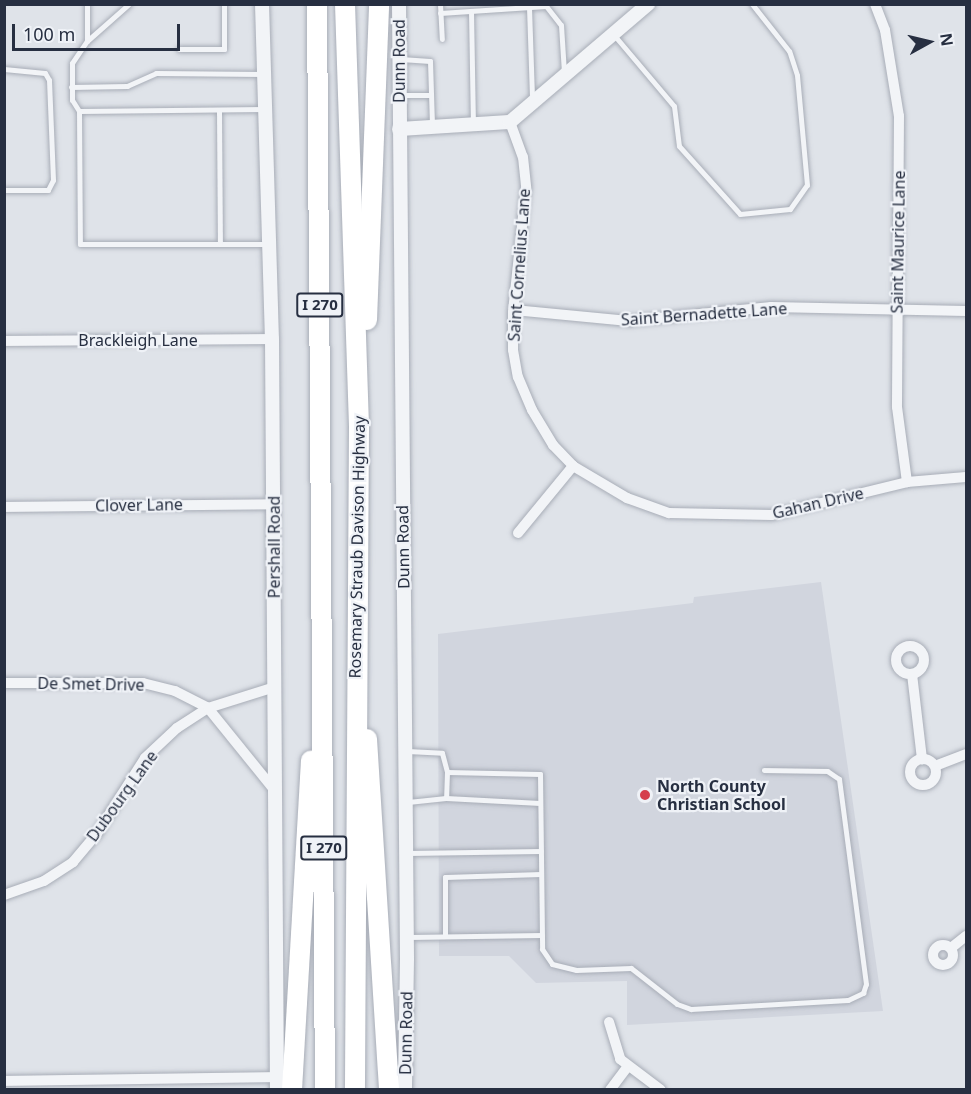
<!DOCTYPE html>
<style>
body{margin:0}
#map{position:relative;width:971px;height:1094px;overflow:hidden;background:#dfe3e9;font-family:"Noto Sans",sans-serif}
div>[style]{position:absolute}
.built>*{inset:0;background:#d1d5de}
.roads{filter:drop-shadow(0 0 2px #a8adb7) drop-shadow(0 0 2px #a8adb7)}
.service>*{height:5px;margin:-2.5px;padding:0 2.5px;transform-origin:2.5px;border-radius:2.5px;background:#f2f4f7}
.minor>*{height:10px;margin:-5px;padding:0 5px;transform-origin:5px;border-radius:5px;background:#f2f4f7}
.minor>.ring{margin:-5px;padding:0;box-sizing:content-box;background:none;border:10px solid #f2f4f7;border-radius:50%}
.tertiary>*{height:14px;margin:-7px;padding:0 7px;transform-origin:7px;border-radius:7px;background:#f2f4f7}
.motorway>*{height:20px;margin:-10px;padding:0 10px;transform-origin:10px;border-radius:10px;background:#fff}
.dots>*{width:16px;height:16px;translate:-50% -50%;box-sizing:border-box;border:3px solid #eff2f7;border-radius:50%}
span{translate:-50% -50%;white-space:nowrap;text-align:center;line-height:1.15;-webkit-text-stroke:4.5px #eff2f7;paint-order:stroke}
.shield-label span{padding:2px 4px;background:#eff2f7;border:2px solid;border-radius:4px;-webkit-text-stroke-width:0}
.shield-label{font-size:15px;color:#272f41;font-weight:700}
.street-label{font-size:16px;color:#272f41}
.poi-label{font-size:16px;color:#272f41;font-weight:700}
.left{translate:0 -50%;text-align:left}
.frame{position:absolute;inset:0;border:6px solid #272f41;pointer-events:none}
.north{position:absolute;left:899px;top:12px;width:60px;height:60px;-webkit-text-stroke:4px #eff2f7;paint-order:stroke;rotate:82deg;font-size:16px;font-weight:700;line-height:24px;text-align:center;color:#272f41}
.north::after{content:'';display:block;margin:auto;width:21px;height:27px;background:#272f41;clip-path:polygon(50% 0,100% 100%,50% 72%,0 100%)}
.scale{position:absolute;left:12px;top:24px;width:168px;height:27px;box-sizing:border-box;border:3px solid #272f41;border-top:0;padding-left:8px;font-size:18px;line-height:21px;white-space:nowrap;color:#272f41;-webkit-text-stroke:4px #eff2f7;paint-order:stroke}
</style>
<div id="map">
<div class="built">
<div style="clip-path:polygon(821px 582px,883px 1011px,627px 1025px,627px 981px,536px 983px,509px 956px,439px 956px,438px 634px,693px 603px,694px 597px)"></div>
</div>
<div class="roads">
<div class="service">
<div style="left:440px;top:4px;width:35px;rotate:87deg"></div>
<div style="left:529px;top:7px;width:92px;rotate:88.1deg"></div>
<div style="left:471px;top:11px;width:113px;rotate:89deg"></div>
<div style="left:440px;top:13px;width:106px;rotate:-3.8deg"></div>
<div style="left:546px;top:6px;width:24px;rotate:52deg"></div>
<div style="left:561px;top:25px;width:48px;rotate:86.4deg"></div>
<div style="left:614px;top:35px;width:93px;rotate:49.8deg"></div>
<div style="left:674px;top:106px;width:40px;rotate:82.9deg"></div>
<div style="left:679px;top:146px;width:91px;rotate:48.1deg"></div>
<div style="left:740px;top:214px;width:50px;rotate:-5.7deg"></div>
<div style="left:790px;top:209px;width:29px;rotate:-55deg"></div>
<div style="left:807px;top:185px;width:110px;rotate:-95.2deg"></div>
<div style="left:797px;top:75px;width:25px;rotate:-108deg"></div>
<div style="left:789px;top:51px;width:60px;rotate:-128.2deg"></div>
<div style="left:87px;top:41px;width:37px;rotate:-90deg"></div>
<div style="left:179px;top:49px;width:45px"></div>
<div style="left:224px;top:49px;width:45px;rotate:-90deg"></div>
<div style="left:401px;top:59px;width:29px;rotate:4deg"></div>
<div style="left:430px;top:61px;width:64px;rotate:88.2deg"></div>
<div style="left:4px;top:69px;width:41px;rotate:5.6deg"></div>
<div style="left:45px;top:73px;width:8px;rotate:60deg"></div>
<div style="left:49px;top:80px;width:100px;rotate:87.7deg"></div>
<div style="left:53px;top:180px;width:11px;rotate:117deg"></div>
<div style="left:48px;top:190px;width:44px;rotate:180deg"></div>
<div style="left:71px;top:87px;width:56px;rotate:-1deg"></div>
<div style="left:127px;top:86px;width:32px;rotate:-24deg"></div>
<div style="left:156px;top:73px;width:107px;rotate:0.5deg"></div>
<div style="left:400px;top:95px;width:31px"></div>
<div style="left:264px;top:109px;width:185px;rotate:179.4deg"></div>
<div style="left:79px;top:111px;width:133px;rotate:89.6deg"></div>
<div style="left:80px;top:244px;width:187px"></div>
<div style="left:219px;top:110px;width:134px;rotate:89.6deg"></div>
<div style="left:79px;top:111px;width:13px;rotate:-122deg"></div>
<div style="left:72px;top:100px;width:37px;rotate:-90deg"></div>
<div style="left:72px;top:63px;width:27px;rotate:-56deg"></div>
<div style="left:87px;top:41px;width:56px;rotate:-41.4deg"></div>
<div style="left:407px;top:751px;width:35px;rotate:3deg"></div>
<div style="left:442px;top:753px;width:20px;rotate:75deg"></div>
<div style="left:447px;top:772px;width:26px;rotate:92deg"></div>
<div style="left:447px;top:772px;width:93px;rotate:1.2deg"></div>
<div style="left:540px;top:774px;width:175px;rotate:89.3deg"></div>
<div style="left:542px;top:949px;width:18px;rotate:56deg"></div>
<div style="left:552px;top:964px;width:25px;rotate:14deg"></div>
<div style="left:576px;top:970px;width:55px;rotate:-2.1deg"></div>
<div style="left:631px;top:968px;width:58px;rotate:38deg"></div>
<div style="left:677px;top:1004px;width:15px;rotate:20deg"></div>
<div style="left:691px;top:1009px;width:157px;rotate:-3.3deg"></div>
<div style="left:848px;top:1000px;width:17px;rotate:-25deg"></div>
<div style="left:863px;top:993px;width:9px;rotate:-72deg"></div>
<div style="left:866px;top:984px;width:207px;rotate:-97.5deg"></div>
<div style="left:839px;top:779px;width:14px;rotate:-146deg"></div>
<div style="left:827px;top:771px;width:63px;rotate:-179.1deg"></div>
<div style="left:408px;top:802px;width:38px;rotate:-6deg"></div>
<div style="left:446px;top:798px;width:94px;rotate:3deg"></div>
<div style="left:408px;top:853px;width:133px;rotate:-0.9deg"></div>
<div style="left:445px;top:936px;width:59px;rotate:-90deg"></div>
<div style="left:445px;top:877px;width:96px;rotate:-1.8deg"></div>
<div style="left:409px;top:937px;width:133px;rotate:-0.9deg"></div>
</div>
<div class="minor">
<div style="left:875px;top:4px;width:28px;rotate:69deg"></div>
<div style="left:885px;top:30px;width:87px;rotate:80.8deg"></div>
<div style="left:899px;top:116px;width:291px;rotate:90.4deg"></div>
<div style="left:897px;top:407px;width:76px;rotate:82.4deg"></div>
<div style="left:510px;top:122px;width:37px;rotate:70deg"></div>
<div style="left:523px;top:157px;width:31px;rotate:84deg"></div>
<div style="left:526px;top:188px;width:125px;rotate:96deg"></div>
<div style="left:513px;top:312px;width:38px;rotate:90deg"></div>
<div style="left:513px;top:350px;width:27px;rotate:80deg"></div>
<div style="left:518px;top:377px;width:36px;rotate:67deg"></div>
<div style="left:532px;top:410px;width:41px;rotate:59deg"></div>
<div style="left:553px;top:445px;width:29px;rotate:46deg"></div>
<div style="left:573px;top:466px;width:63px;rotate:30.7deg"></div>
<div style="left:627px;top:498px;width:45px;rotate:19.7deg"></div>
<div style="left:669px;top:513px;width:103px;rotate:1.1deg"></div>
<div style="left:772px;top:515px;width:139px;rotate:-13.7deg"></div>
<div style="left:907px;top:482px;width:59px;rotate:-4.8deg"></div>
<div style="left:514px;top:310px;width:115px;rotate:5.5deg"></div>
<div style="left:628px;top:321px;width:144px;rotate:-5.6deg"></div>
<div style="left:771px;top:307px;width:195px;rotate:1.2deg"></div>
<div style="left:4px;top:341px;width:268px;rotate:-0.4deg"></div>
<div style="left:4px;top:507px;width:269px;rotate:-0.6deg"></div>
<div style="left:518px;top:533px;width:87px;rotate:-50.6deg"></div>
<div class="ring" style="left:896px;top:646px;width:18px;height:18px"></div>
<div style="left:912px;top:674px;width:86px;rotate:83.3deg"></div>
<div style="left:4px;top:683px;width:139px"></div>
<div style="left:143px;top:683px;width:33px;rotate:14deg"></div>
<div style="left:175px;top:691px;width:37px;rotate:27deg"></div>
<div style="left:208px;top:708px;width:108px;rotate:51deg"></div>
<div class="ring" style="left:910px;top:759px;width:16px;height:16px"></div>
<div style="left:935px;top:766px;width:33px;rotate:-21deg"></div>
<div style="left:4px;top:895px;width:42px;rotate:-19.3deg"></div>
<div style="left:44px;top:881px;width:35px;rotate:-33deg"></div>
<div style="left:73px;top:862px;width:35px;rotate:-50deg"></div>
<div style="left:96px;top:835px;width:91px;rotate:-57.5deg"></div>
<div style="left:145px;top:758px;width:44px;rotate:-43.2deg"></div>
<div style="left:177px;top:728px;width:37px;rotate:-33deg"></div>
<div style="left:208px;top:708px;width:70px;rotate:-17.4deg"></div>
<div class="ring" style="left:933px;top:945px;width:10px;height:10px"></div>
<div style="left:951px;top:948px;width:19px;rotate:-39deg"></div>
<div style="left:609px;top:1022px;width:39px;rotate:73deg"></div>
<div style="left:620px;top:1059px;width:51px;rotate:37.1deg"></div>
<div style="left:4px;top:1081px;width:273px;rotate:-0.8deg"></div>
<div style="left:610px;top:1090px;width:30px;rotate:-53deg"></div>
</div>
<div class="tertiary">
<div style="left:262px;top:4px;width:335px;rotate:88.3deg"></div>
<div style="left:272px;top:339px;width:751px;rotate:89.62deg"></div>
<div style="left:399px;top:4px;width:955px;rotate:89.52deg"></div>
<div style="left:407px;top:959px;width:131px;rotate:90.9deg"></div>
<div style="left:399px;top:129px;width:111px;rotate:-3.6deg"></div>
<div style="left:510px;top:122px;width:182px;rotate:-40.5deg"></div>
</div>
<div class="motorway">
<div style="left:317px;top:4px;width:1086px;rotate:89.58deg"></div>
<div style="left:345px;top:4px;width:423px;rotate:88.1deg"></div>
<div style="left:359px;top:427px;width:663px;rotate:90.35deg"></div>
<div style="left:367px;top:320px;width:316px;rotate:-87.8deg"></div>
<div style="left:367px;top:739px;width:352px;rotate:86.4deg"></div>
<div style="left:292px;top:1090px;width:330px;rotate:-86.7deg"></div>
</div>
</div>
<div class="dots">
<div style="left:645px;top:795px;background:#d53e4c"></div>
</div>
<div class="shield-label">
<span style="left:320px;top:305px">I 270</span>
<span style="left:324px;top:848px">I 270</span>
</div>
<div class="street-label">
<span style="left:399px;top:61px;rotate:-90deg">Dunn Road</span>
<span style="left:898px;top:242px;rotate:-89deg">Saint Maurice Lane</span>
<span style="left:519px;top:265px;rotate:-86deg">Saint Cornelius Lane</span>
<span style="left:704px;top:314px;rotate:-4deg">Saint Bernadette Lane</span>
<span style="left:138px;top:340px">Brackleigh Lane</span>
<span style="left:818px;top:503px;rotate:-13deg">Gahan Drive</span>
<span style="left:139px;top:505px;rotate:-1deg">Clover Lane</span>
<span style="left:274px;top:547px;rotate:-90deg">Pershall Road</span>
<span style="left:357px;top:547px;rotate:-89deg">Rosemary Straub Davison Highway</span>
<span style="left:403px;top:547px;rotate:-91deg">Dunn Road</span>
<span style="left:91px;top:684px;rotate:1deg">De Smet Drive</span>
<span style="left:122px;top:796px;rotate:-54deg">Dubourg Lane</span>
<span style="left:406px;top:1033px;rotate:-89deg">Dunn Road</span>
</div>
<div class="poi-label">
<span class="left" style="left:657px;top:795px">North County<br>Christian School</span>
</div>
<div class="frame"></div>
<div class="north">N</div>
<div class="scale">100 m</div>
</div>
